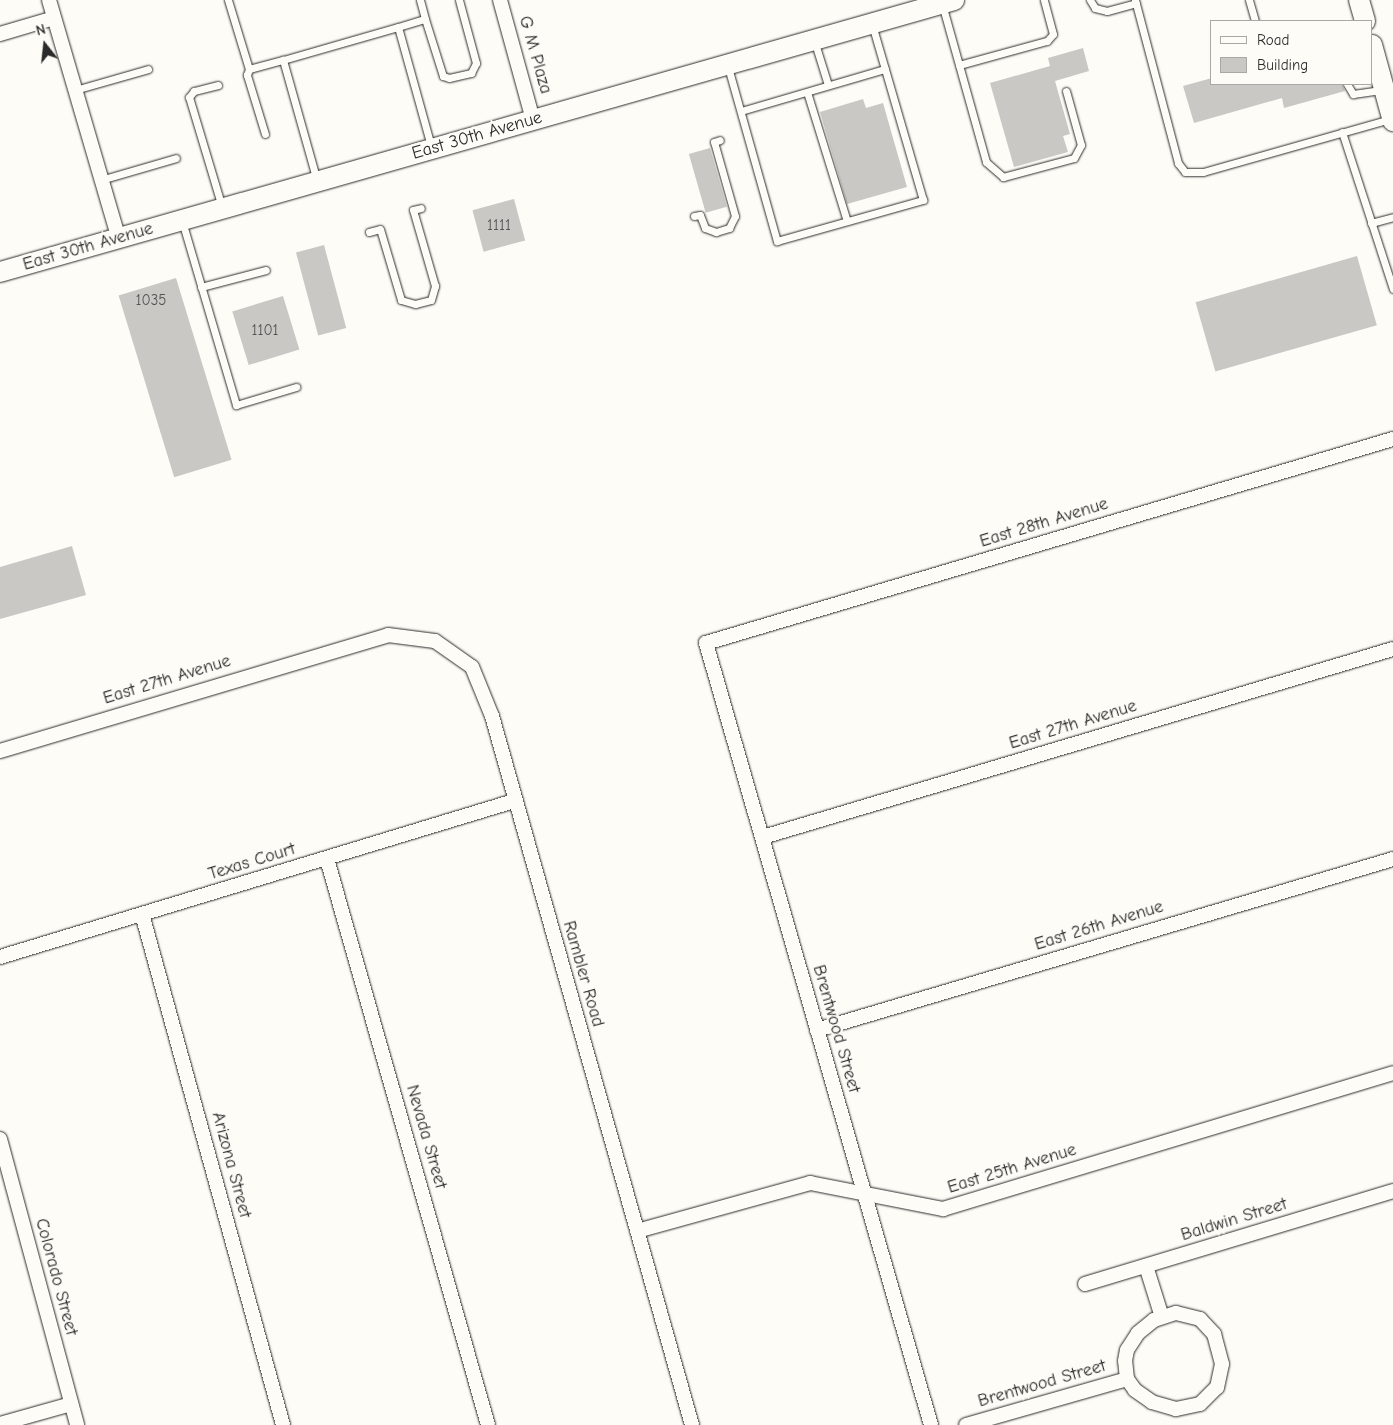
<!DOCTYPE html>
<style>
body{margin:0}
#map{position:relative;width:1393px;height:1425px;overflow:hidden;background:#fdfcf7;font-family:"Comic Neue",sans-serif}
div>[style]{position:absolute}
.building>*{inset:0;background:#c9c8c4;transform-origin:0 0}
.roads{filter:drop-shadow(0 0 1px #2b2b2b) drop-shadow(0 0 1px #2b2b2b)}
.lane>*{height:7px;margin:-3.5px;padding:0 3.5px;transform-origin:3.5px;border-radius:3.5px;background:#fdfcf7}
.street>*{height:14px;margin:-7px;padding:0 7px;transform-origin:7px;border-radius:7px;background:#fdfcf7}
.secondary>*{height:20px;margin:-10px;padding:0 10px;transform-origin:10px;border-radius:10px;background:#fdfcf7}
span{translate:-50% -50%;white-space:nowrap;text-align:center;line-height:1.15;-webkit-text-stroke:5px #fdfcf7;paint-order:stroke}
.number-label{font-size:15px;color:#525251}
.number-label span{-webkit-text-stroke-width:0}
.street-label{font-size:18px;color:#2b2b2b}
.legend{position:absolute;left:1210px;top:20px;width:162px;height:65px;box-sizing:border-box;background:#fdfcf7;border:1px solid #a9a8a5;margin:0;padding:6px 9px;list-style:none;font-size:15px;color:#2b2b2b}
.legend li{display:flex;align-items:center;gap:10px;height:25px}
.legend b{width:25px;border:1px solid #a9a8a5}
.north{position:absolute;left:20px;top:20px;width:50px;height:50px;-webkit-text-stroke:4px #fdfcf7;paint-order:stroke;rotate:344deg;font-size:14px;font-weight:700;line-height:20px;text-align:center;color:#2b2b2b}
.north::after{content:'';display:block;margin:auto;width:18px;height:22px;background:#2b2b2b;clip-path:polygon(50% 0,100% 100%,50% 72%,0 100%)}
</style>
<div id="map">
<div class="building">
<div style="clip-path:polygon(1083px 48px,1089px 71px,1055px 81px,1070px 134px,1063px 136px,1068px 152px,1014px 167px,990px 83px,1050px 66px,1048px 58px)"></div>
<div style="clip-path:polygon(1212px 78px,1212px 84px,1342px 84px,1345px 91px,1284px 108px,1282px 98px,1194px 123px,1183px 86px)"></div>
<div style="clip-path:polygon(863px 99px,866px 108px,883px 103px,907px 187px,847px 204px,820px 112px)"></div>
<div style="left:710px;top:148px;width:61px;height:22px;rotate:74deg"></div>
<div style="left:514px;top:199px;width:43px;height:43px;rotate:75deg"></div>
<div style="left:324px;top:245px;width:86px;height:29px;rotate:75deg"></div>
<div style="left:1357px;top:256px;width:72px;height:168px;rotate:74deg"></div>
<div style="left:176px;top:278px;width:190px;height:60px;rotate:73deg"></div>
<div style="left:283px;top:296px;width:56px;height:53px;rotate:73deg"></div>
<div style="clip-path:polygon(72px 546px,86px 595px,0 619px,0 567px)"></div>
</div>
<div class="roads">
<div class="lane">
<div style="left:228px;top:0;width:72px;rotate:73.1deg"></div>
<div style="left:420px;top:0;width:20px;rotate:75deg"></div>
<div style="left:1090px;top:0;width:9px;rotate:58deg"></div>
<div style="left:1095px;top:8px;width:12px;rotate:14deg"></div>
<div style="left:1107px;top:11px;width:30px;rotate:-15deg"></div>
<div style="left:1135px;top:0;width:169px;rotate:75.2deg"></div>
<div style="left:1178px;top:163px;width:11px;rotate:52deg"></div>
<div style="left:1185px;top:172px;width:18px"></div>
<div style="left:1203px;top:172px;width:194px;rotate:-15.8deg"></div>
<div style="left:1249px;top:0;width:22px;rotate:74deg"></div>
<div style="left:942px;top:4px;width:164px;rotate:74.4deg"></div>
<div style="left:986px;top:162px;width:23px;rotate:41deg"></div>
<div style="left:1003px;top:177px;width:73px;rotate:-15deg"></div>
<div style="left:1074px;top:158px;width:15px;rotate:-62deg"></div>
<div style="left:1081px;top:145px;width:56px;rotate:-105.5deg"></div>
<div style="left:398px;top:27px;width:28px;rotate:-17deg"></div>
<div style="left:425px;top:19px;width:60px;rotate:72.5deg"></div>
<div style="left:443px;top:76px;width:6px;rotate:18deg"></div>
<div style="left:449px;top:78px;width:23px;rotate:-13deg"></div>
<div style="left:471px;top:73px;width:11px;rotate:-63deg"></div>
<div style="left:476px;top:63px;width:65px;rotate:-105.1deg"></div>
<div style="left:814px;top:40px;width:47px;rotate:72.7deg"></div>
<div style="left:959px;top:65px;width:91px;rotate:-15.3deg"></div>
<div style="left:1047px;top:41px;width:9px;rotate:-49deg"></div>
<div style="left:1053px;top:34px;width:35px;rotate:-105deg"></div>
<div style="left:728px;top:67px;width:181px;rotate:74.3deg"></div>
<div style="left:777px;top:241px;width:152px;rotate:-15.7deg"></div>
<div style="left:923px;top:200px;width:183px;rotate:-106.2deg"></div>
<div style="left:1347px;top:84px;width:12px;rotate:59deg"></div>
<div style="left:1353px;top:94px;width:30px;rotate:-8deg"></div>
<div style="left:218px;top:85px;width:25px;rotate:166deg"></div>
<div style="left:194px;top:91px;width:8px;rotate:130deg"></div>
<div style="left:189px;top:97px;width:115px;rotate:73.3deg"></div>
<div style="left:75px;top:90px;width:76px;rotate:-16deg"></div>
<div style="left:807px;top:92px;width:135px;rotate:72.8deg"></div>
<div style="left:741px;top:111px;width:150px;rotate:-16.3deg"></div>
<div style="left:1342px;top:132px;width:165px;rotate:72deg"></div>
<div style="left:265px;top:134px;width:62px;rotate:-107deg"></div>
<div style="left:247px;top:75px;width:6px;rotate:-72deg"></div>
<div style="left:249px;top:69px;width:35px;rotate:-15deg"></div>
<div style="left:101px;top:180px;width:78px;rotate:-16.3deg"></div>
<div style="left:317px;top:181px;width:126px;rotate:-105.7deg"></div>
<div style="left:283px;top:60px;width:120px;rotate:-16deg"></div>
<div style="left:398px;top:27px;width:123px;rotate:74.5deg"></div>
<div style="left:694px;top:216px;width:6px;rotate:-9deg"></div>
<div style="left:700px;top:215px;width:14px;rotate:69deg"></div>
<div style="left:705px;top:228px;width:12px;rotate:20deg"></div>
<div style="left:716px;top:232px;width:14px;rotate:-17deg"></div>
<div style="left:729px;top:228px;width:13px;rotate:-63deg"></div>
<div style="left:735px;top:216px;width:77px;rotate:-105.8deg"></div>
<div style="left:714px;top:142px;width:6px;rotate:-18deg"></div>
<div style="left:182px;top:221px;width:192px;rotate:73.6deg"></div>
<div style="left:236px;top:405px;width:63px;rotate:-16.7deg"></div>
<div style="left:1371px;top:223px;width:23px;rotate:-15deg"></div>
<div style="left:369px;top:232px;width:11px;rotate:-15deg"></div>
<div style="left:380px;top:229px;width:74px;rotate:73.5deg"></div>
<div style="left:401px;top:300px;width:15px;rotate:16deg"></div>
<div style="left:415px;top:304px;width:16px;rotate:-14deg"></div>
<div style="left:431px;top:300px;width:15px;rotate:-74deg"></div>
<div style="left:435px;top:286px;width:79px;rotate:-106.1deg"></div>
<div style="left:413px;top:210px;width:8px;rotate:-14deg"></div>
<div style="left:201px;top:287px;width:67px;rotate:-14.7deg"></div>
</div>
<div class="street">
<div style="left:49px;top:0;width:249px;rotate:73.7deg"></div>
<div style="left:500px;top:0;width:124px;rotate:74.6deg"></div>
<div style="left:0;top:34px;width:56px;rotate:-16.5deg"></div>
<div style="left:0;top:751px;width:405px;rotate:-16.6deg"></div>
<div style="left:388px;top:635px;width:47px;rotate:7.3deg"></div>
<div style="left:435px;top:641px;width:45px;rotate:35.1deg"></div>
<div style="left:472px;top:667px;width:53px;rotate:67.8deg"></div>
<div style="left:492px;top:716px;width:737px;rotate:74.25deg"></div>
<div style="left:763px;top:837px;width:657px;rotate:-16.62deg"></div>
<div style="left:327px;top:859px;width:588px;rotate:74.12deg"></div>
<div style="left:142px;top:914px;width:530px;rotate:74.57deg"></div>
<div style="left:0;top:957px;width:537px;rotate:-16.88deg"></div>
<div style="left:817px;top:1030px;width:601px;rotate:-16.53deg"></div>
<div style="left:0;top:1139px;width:296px;rotate:74.9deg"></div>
<div style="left:637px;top:1231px;width:180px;rotate:-15.5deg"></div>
<div style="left:810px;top:1183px;width:136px;rotate:11.1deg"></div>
<div style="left:943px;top:1209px;width:470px;rotate:-16.8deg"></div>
<div style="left:1146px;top:1266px;width:53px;rotate:72.6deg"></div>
<div style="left:1085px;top:1284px;width:322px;rotate:-16.8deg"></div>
<div style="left:1176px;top:1313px;width:25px;rotate:14deg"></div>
<div style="left:1200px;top:1319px;width:21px;rotate:47deg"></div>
<div style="left:1214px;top:1334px;width:31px;rotate:75deg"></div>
<div style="left:1222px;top:1364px;width:24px;rotate:102deg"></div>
<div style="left:1217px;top:1387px;width:24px;rotate:135deg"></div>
<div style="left:1200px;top:1404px;width:25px;rotate:168deg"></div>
<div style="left:1176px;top:1409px;width:25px;rotate:-164deg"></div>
<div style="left:1152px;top:1402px;width:21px;rotate:-145deg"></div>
<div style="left:1135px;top:1390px;width:14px;rotate:-126deg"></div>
<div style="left:1127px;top:1379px;width:18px;rotate:-96deg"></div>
<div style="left:1125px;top:1361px;width:11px;rotate:-80deg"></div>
<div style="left:1127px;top:1350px;width:20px;rotate:-57deg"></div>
<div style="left:1138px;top:1333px;width:21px;rotate:-39deg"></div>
<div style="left:1154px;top:1320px;width:23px;rotate:-18deg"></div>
<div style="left:0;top:1424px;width:74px;rotate:-15.7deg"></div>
<div style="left:931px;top:1425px;width:814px;rotate:-106.05deg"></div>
<div style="left:706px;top:643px;width:717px;rotate:-16.54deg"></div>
<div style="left:966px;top:1425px;width:167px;rotate:-15.9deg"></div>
</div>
<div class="secondary">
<div style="left:1359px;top:0;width:22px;rotate:74deg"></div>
<div style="left:1372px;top:45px;width:79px;rotate:74.6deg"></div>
<div style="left:0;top:272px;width:992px;rotate:-15.91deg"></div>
</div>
</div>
<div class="number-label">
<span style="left:499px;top:226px">1111</span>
<span style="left:151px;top:301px">1035</span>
<span style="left:265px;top:331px">1101</span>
</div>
<div class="street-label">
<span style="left:535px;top:55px;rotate:74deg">G M Plaza</span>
<span style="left:477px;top:136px;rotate:-16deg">East 30th Avenue</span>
<span style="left:88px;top:247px;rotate:-16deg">East 30th Avenue</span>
<span style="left:1044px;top:523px;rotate:-17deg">East 28th Avenue</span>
<span style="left:167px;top:680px;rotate:-17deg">East 27th Avenue</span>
<span style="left:1073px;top:725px;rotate:-17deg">East 27th Avenue</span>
<span style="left:252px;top:862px;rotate:-17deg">Texas Court</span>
<span style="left:1099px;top:926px;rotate:-17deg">East 26th Avenue</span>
<span style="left:583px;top:974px;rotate:74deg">Rambler Road</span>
<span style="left:836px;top:1029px;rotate:74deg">Brentwood Street</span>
<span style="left:426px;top:1137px;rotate:74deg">Nevada Street</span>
<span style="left:231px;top:1165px;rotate:75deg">Arizona Street</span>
<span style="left:1012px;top:1169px;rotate:-17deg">East 25th Avenue</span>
<span style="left:1234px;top:1220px;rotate:-17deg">Baldwin Street</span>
<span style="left:56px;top:1277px;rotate:75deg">Colorado Street</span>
<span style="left:1042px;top:1384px;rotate:-16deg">Brentwood Street</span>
</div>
<ul class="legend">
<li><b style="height:6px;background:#fdfcf7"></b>Road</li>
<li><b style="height:14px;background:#c9c8c4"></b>Building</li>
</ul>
<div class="north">N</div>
</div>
